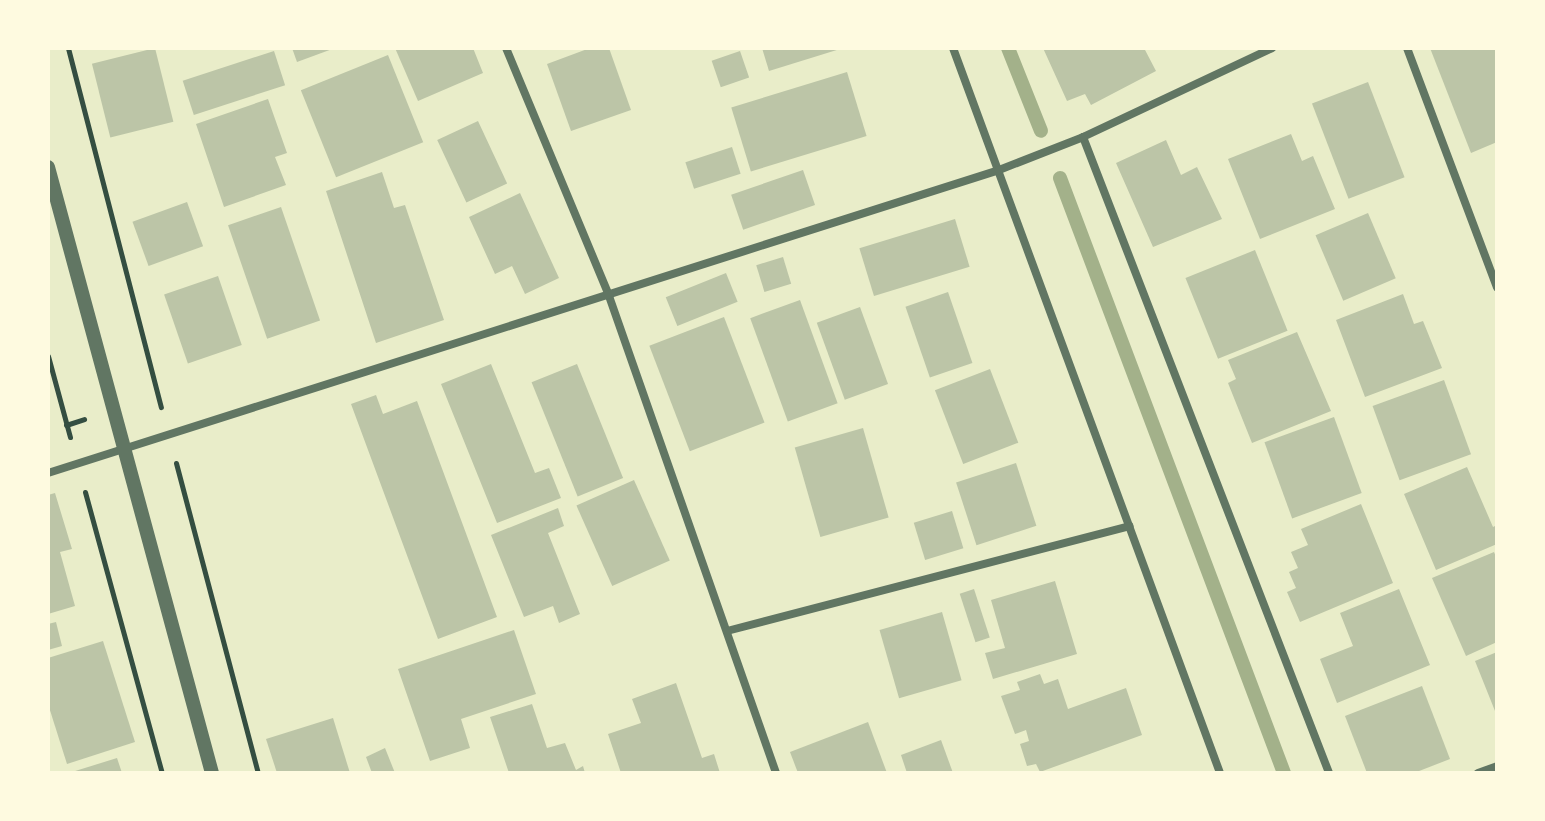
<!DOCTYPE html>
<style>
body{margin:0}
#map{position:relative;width:1545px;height:821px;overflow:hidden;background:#e9edc9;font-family:Ubuntu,sans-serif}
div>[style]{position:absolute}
.stream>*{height:14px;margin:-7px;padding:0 7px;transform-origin:7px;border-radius:7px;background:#a3b18a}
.building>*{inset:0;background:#bcc5a7;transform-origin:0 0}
.path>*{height:5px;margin:-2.5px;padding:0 2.5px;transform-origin:2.5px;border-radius:2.5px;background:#344e41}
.minor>*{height:8px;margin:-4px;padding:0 4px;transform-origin:4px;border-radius:4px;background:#617663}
.tertiary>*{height:14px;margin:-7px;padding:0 7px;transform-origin:7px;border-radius:7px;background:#617663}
span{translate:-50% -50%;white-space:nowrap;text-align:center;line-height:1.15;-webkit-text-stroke:6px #fefae0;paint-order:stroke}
.frame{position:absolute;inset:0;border:50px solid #fefae0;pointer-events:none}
</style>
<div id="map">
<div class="stream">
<div style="left:1008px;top:48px;width:89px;rotate:68.3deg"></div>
<div style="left:1060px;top:178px;width:636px;rotate:69.37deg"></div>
</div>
<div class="building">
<div style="left:155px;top:48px;width:76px;height:65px;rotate:76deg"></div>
<div style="clip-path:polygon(292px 48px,335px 48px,297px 62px)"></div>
<div style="clip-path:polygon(395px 48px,473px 48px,483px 73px,418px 101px)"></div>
<div style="clip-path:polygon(590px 48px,609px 48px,631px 110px,571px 131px,547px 64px)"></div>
<div style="clip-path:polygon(762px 48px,840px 48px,840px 49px,769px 71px)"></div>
<div style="clip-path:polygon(1043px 48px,1144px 48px,1156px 71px,1091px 105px,1085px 94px,1067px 101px)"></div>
<div style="clip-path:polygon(1430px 48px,1497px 48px,1497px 142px,1471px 153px)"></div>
<div style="left:274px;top:51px;width:36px;height:96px;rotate:72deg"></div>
<div style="left:740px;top:51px;width:28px;height:30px;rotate:71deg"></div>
<div style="left:388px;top:55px;width:94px;height:94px;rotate:68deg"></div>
<div style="left:847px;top:72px;width:67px;height:121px;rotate:73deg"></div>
<div style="left:1368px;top:82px;width:102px;height:60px;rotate:69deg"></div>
<div style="clip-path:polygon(268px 99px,287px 153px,275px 157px,286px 185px,224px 207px,196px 124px)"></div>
<div style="left:478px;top:121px;width:69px;height:45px;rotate:65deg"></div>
<div style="clip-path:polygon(1291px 134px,1302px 161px,1313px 156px,1335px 209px,1260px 239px,1228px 159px)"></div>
<div style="clip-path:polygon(1166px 140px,1181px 175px,1197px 167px,1222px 219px,1153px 247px,1116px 163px)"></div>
<div style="left:732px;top:147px;width:28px;height:49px;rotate:72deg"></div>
<div style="left:803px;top:170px;width:37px;height:76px;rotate:71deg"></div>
<div style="clip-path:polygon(382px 172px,394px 208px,405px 205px,444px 320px,376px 343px,326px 191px)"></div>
<div style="clip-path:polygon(520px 193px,559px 278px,525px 294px,512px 266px,495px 274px,469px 217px)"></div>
<div style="left:187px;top:202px;width:47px;height:58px;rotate:70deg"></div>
<div style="left:281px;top:207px;width:120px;height:56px;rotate:71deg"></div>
<div style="left:1368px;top:213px;width:71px;height:57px;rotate:67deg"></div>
<div style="left:955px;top:219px;width:50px;height:100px;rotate:73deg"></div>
<div style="left:1255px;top:250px;width:87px;height:75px;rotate:68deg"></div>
<div style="left:783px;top:257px;width:28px;height:28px;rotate:73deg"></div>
<div style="left:726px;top:273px;width:31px;height:65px;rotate:68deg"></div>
<div style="left:218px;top:276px;width:73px;height:57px;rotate:71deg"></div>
<div style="left:948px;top:292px;width:75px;height:45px;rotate:71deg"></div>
<div style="clip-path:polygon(1403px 294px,1414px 324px,1423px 321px,1442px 368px,1365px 397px,1336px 320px)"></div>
<div style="left:800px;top:300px;width:110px;height:53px;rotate:70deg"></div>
<div style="left:860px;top:307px;width:82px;height:46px;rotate:70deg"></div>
<div style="left:724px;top:317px;width:113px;height:80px;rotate:69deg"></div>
<div style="clip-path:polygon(1297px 332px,1331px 411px,1252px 443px,1228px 383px,1236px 379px,1228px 360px)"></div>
<div style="clip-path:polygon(491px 364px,535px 473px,549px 468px,561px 498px,497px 523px,441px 384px)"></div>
<div style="left:577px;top:364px;width:123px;height:49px;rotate:68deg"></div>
<div style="left:990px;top:369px;width:79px;height:59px;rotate:69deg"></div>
<div style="left:1444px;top:380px;width:79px;height:76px;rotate:70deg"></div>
<div style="clip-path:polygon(376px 395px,383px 414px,417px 401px,497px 617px,438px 639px,351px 404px)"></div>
<div style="left:1334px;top:417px;width:81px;height:74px;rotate:70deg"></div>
<div style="left:863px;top:428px;width:93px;height:71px;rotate:74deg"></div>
<div style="left:1016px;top:463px;width:66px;height:63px;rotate:72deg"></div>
<div style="clip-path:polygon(1467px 467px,1493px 527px,1497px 525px,1497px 544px,1436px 570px,1404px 494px)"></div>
<div style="left:634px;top:480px;width:88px;height:63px;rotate:66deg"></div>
<div style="clip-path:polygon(55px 493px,72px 549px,60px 552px,75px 606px,48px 614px,48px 495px)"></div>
<div style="clip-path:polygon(1361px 504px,1393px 583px,1300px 622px,1287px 592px,1296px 588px,1289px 572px,1298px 568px,1291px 552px,1308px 545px,1301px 529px)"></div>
<div style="clip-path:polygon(558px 508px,564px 526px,548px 533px,580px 614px,559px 623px,553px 606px,524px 617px,491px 535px)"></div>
<div style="left:952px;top:511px;width:39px;height:40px;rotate:73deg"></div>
<div style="clip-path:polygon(1494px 552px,1497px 559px,1497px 642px,1466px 656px,1432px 578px)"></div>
<div style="clip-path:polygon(1055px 581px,1077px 654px,993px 679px,985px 653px,1005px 648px,991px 600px)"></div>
<div style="left:974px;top:589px;width:51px;height:15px;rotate:72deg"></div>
<div style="clip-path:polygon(1399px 589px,1430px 665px,1337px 703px,1320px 659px,1353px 646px,1340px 613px)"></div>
<div style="left:942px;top:612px;width:71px;height:65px;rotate:74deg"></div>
<div style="clip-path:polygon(56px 622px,62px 646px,48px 650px,48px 624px)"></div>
<div style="clip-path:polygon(514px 630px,536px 694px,461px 719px,470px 748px,430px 761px,398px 669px)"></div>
<div style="clip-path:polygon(103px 641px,135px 742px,67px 764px,48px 704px,48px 658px)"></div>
<div style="clip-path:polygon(1497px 652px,1497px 716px,1475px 661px)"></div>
<div style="clip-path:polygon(1040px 674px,1044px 684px,1058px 679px,1068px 709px,1126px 688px,1142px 735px,1040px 772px,1036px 764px,1027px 766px,1020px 744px,1029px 741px,1026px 730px,1015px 734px,1001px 696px,1020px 690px,1017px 682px)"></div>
<div style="clip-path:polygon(676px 683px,702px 758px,714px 754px,720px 773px,621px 773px,608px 734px,641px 723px,632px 699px)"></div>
<div style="clip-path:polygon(1422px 686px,1450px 759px,1414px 773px,1367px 773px,1345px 716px)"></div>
<div style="clip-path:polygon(532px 704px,547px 748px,565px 743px,576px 770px,583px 766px,585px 773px,509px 773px,490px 717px)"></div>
<div style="clip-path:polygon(333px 718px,350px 773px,277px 773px,266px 739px)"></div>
<div style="clip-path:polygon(868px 722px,887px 773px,798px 773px,790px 752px)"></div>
<div style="clip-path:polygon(941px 740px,953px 773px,907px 773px,901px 755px)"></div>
<div style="clip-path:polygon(385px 748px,395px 773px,372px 773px,366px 757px)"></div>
<div style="clip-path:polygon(117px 758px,122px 773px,73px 773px,72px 772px)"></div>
</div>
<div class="path">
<div style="left:68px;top:48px;width:371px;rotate:75.5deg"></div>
<div style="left:48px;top:356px;width:84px;rotate:74.8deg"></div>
<div style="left:66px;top:425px;width:19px;rotate:-18deg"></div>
<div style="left:176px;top:463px;width:321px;rotate:75.2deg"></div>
<div style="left:85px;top:492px;width:291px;rotate:74.7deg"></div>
</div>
<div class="minor">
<div style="left:506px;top:48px;width:269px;rotate:67.4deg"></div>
<div style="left:609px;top:296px;width:505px;rotate:70.7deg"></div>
<div style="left:953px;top:48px;width:773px;rotate:69.78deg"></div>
<div style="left:1407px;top:48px;width:256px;rotate:69.4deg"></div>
<div style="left:1083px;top:137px;width:682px;rotate:68.85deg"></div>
<div style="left:48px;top:473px;width:998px;rotate:-17.67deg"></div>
<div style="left:999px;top:170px;width:90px;rotate:-21.4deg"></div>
<div style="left:1083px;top:137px;width:209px;rotate:-25.2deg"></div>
<div style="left:727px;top:631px;width:416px;rotate:-14.6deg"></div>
<div style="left:1478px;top:773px;width:20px;rotate:-20deg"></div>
</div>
<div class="tertiary">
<div style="left:48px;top:167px;width:628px;rotate:74.86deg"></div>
</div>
<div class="frame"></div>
</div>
